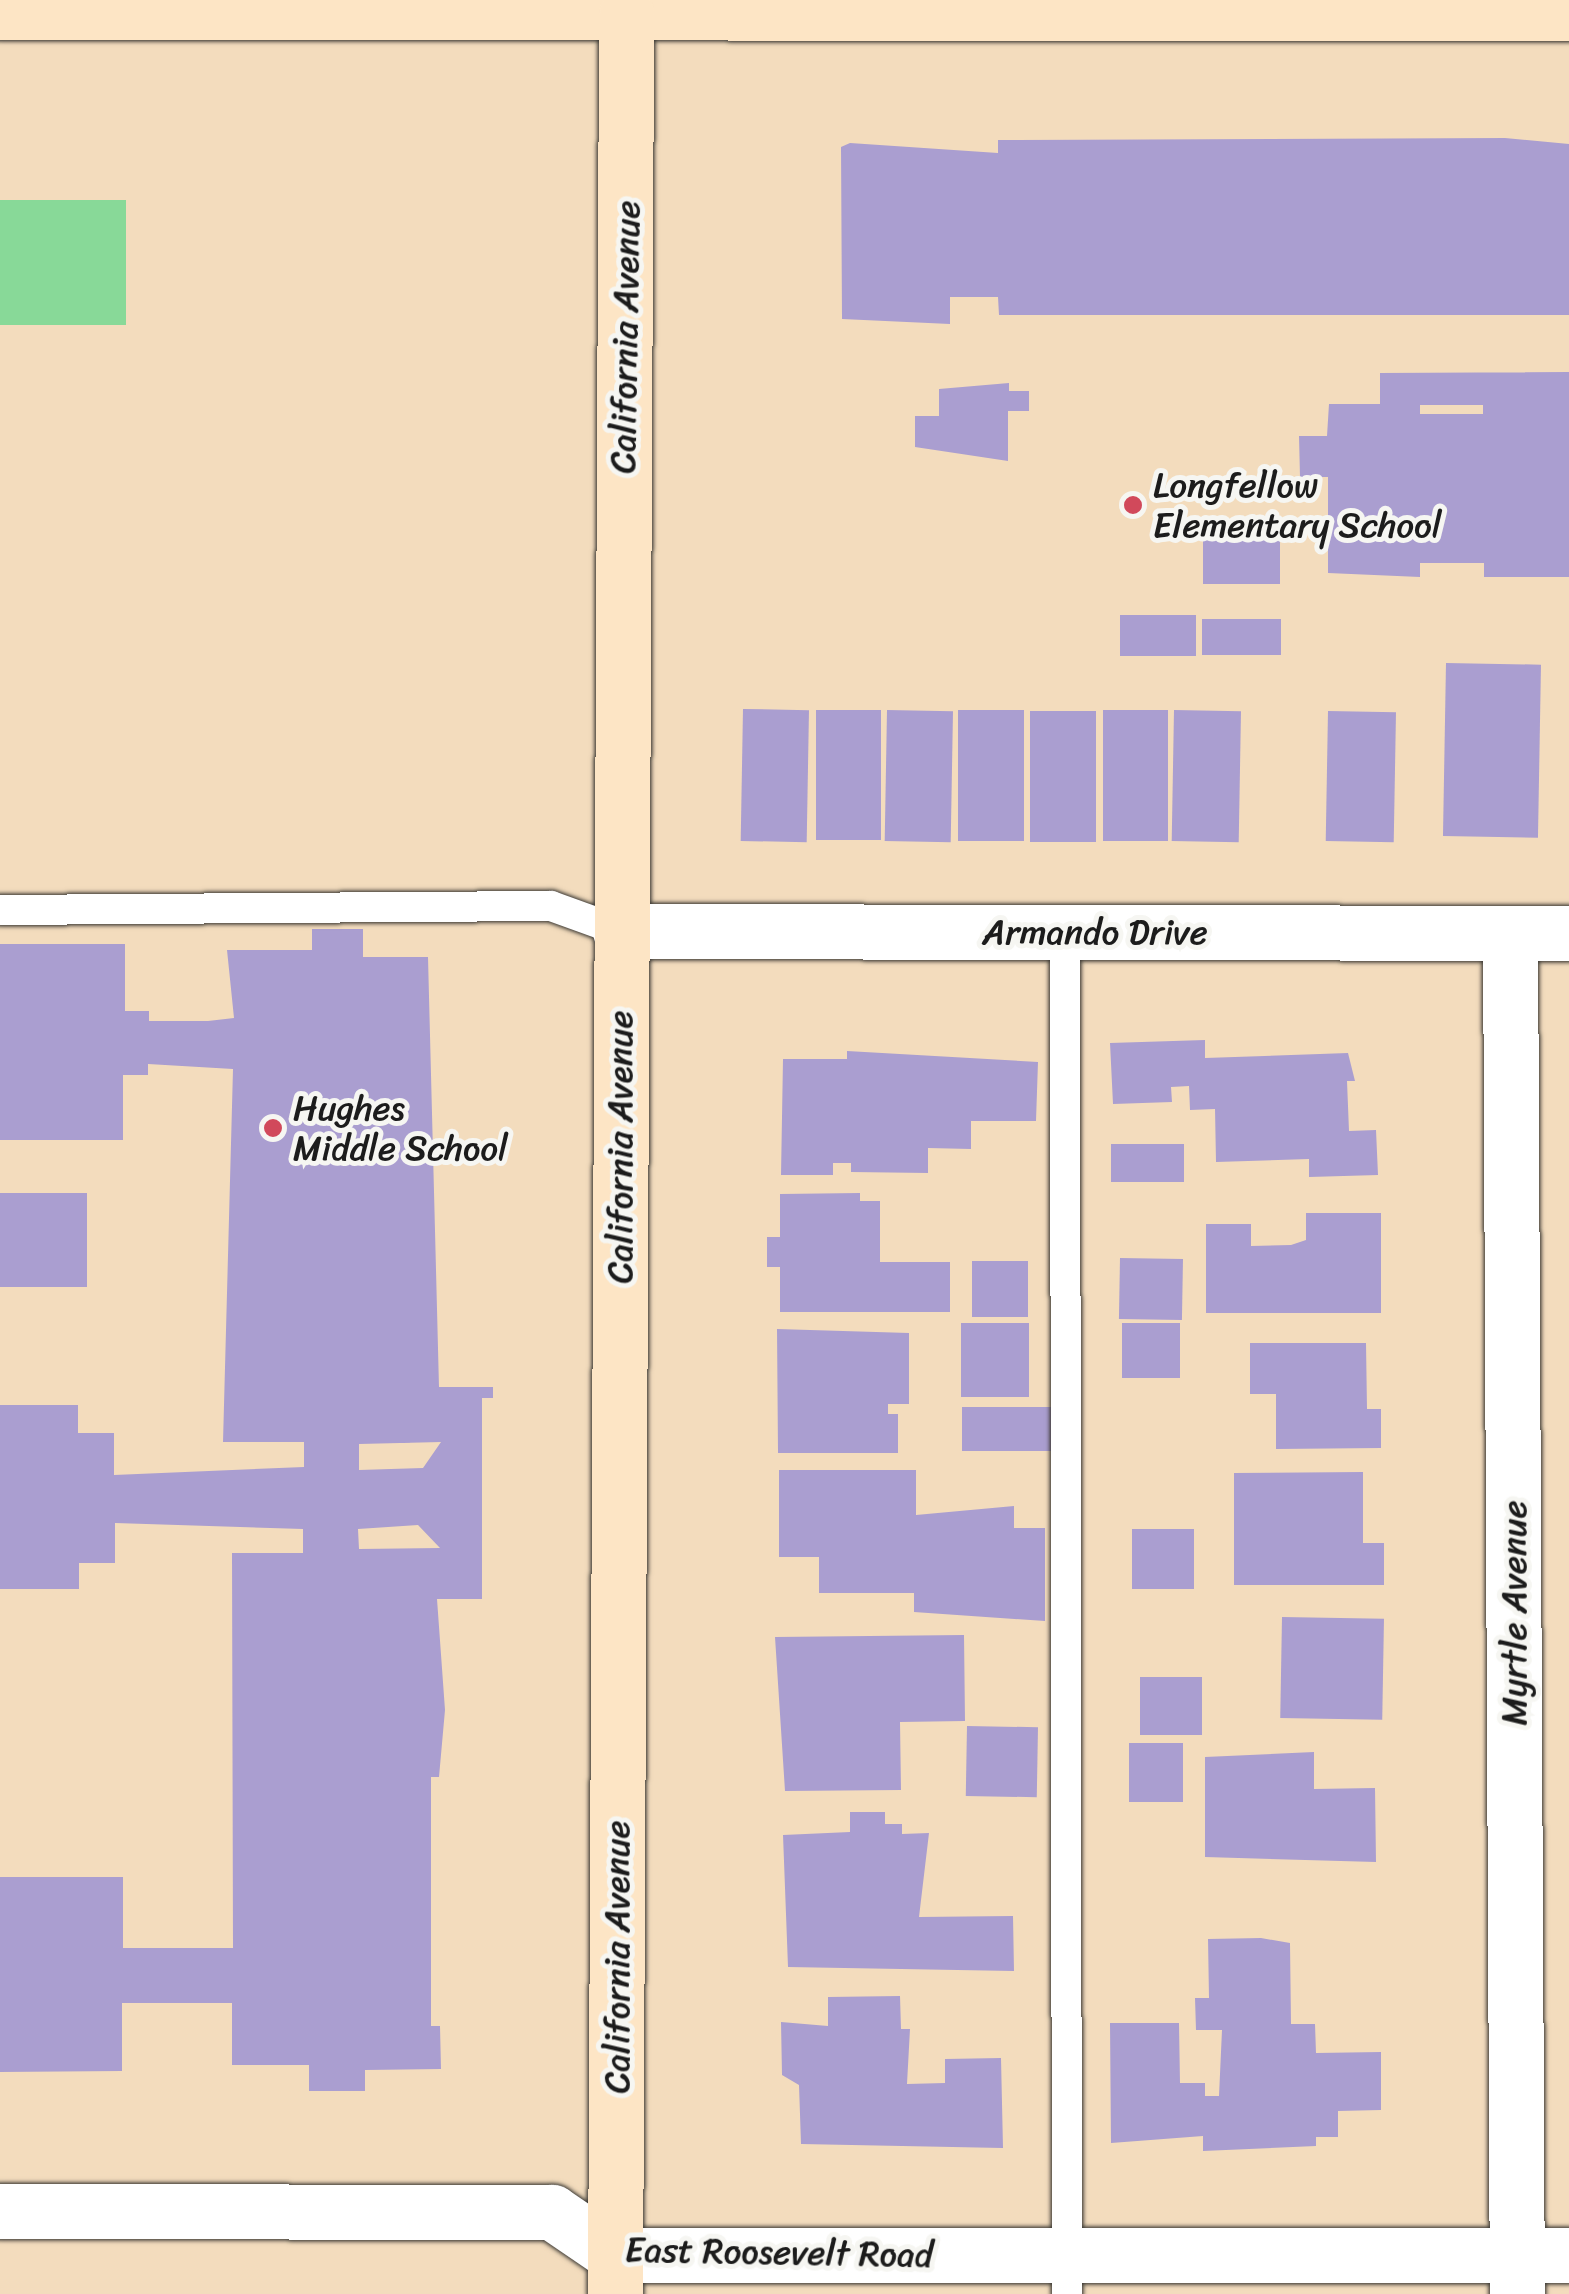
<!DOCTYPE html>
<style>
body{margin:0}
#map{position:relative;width:1569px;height:2294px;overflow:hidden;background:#f3dcbd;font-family:Sriracha,sans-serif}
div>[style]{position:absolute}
.green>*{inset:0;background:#88d998;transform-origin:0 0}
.building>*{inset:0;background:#aa9ed0;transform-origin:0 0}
.roads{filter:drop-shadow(0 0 2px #3c3934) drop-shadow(0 0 2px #3c3934)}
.lane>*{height:30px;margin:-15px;padding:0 15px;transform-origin:15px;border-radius:15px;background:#fff}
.street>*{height:55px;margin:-27.5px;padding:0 27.5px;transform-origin:27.5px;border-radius:27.5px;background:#fff}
.secondary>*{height:55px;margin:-27.5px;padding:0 27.5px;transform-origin:27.5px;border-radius:27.5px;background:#fde5c5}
.dots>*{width:28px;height:28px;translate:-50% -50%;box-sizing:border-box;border:5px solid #f6f6f2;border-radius:50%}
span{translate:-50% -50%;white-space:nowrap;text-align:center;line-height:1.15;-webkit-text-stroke:10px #f6f6f2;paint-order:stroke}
.street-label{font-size:35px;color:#1c1c1c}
.poi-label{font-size:35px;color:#1c1c1c}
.left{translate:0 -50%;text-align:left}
</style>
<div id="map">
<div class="green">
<div style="left:0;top:200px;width:126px;height:125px"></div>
</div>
<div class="building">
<div style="clip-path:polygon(1505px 138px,1569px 144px,1569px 315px,999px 315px,998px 297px,950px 297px,950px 324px,842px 319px,841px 147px,850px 143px,998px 153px,998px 140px)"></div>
<div style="clip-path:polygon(evenodd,1569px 372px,1569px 577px,1484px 577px,1484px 563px,1420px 563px,1420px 577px,1328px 573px,1328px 477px,1300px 477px,1299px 436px,1327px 436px,1329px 404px,1380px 404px,1380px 373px,1569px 372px,1420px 405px,1483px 405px,1483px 414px,1420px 414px,1420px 405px)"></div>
<div style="clip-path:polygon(1009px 383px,1009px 391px,1029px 391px,1029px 411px,1008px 411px,1008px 461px,915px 447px,915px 416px,939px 416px,939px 389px)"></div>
<div style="left:1203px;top:540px;width:77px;height:44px"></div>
<div style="left:1120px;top:615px;width:76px;height:41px"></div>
<div style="left:1202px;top:619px;width:79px;height:36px"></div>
<div style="left:1446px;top:663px;width:95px;height:173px;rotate:1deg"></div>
<div style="left:743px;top:709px;width:66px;height:132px;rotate:1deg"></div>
<div style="left:816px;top:710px;width:65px;height:130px"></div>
<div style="left:887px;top:710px;width:66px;height:131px;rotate:1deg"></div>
<div style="left:958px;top:710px;width:66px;height:131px"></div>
<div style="left:1103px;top:710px;width:65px;height:131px"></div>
<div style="left:1174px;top:710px;width:67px;height:131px;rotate:1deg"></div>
<div style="left:1030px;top:711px;width:66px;height:131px"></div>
<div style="left:1328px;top:711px;width:68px;height:130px;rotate:1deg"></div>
<div style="clip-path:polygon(evenodd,312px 929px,363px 929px,363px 957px,428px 957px,439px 1387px,493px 1387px,493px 1398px,482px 1398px,482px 1599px,437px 1599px,445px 1710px,439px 1777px,431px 1777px,431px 2026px,440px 2026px,441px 2069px,365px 2070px,365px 2091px,309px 2091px,309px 2065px,232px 2065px,232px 2003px,122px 2003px,122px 2071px,0 2072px,0 1877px,123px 1877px,123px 1948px,233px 1948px,232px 1553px,303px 1553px,303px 1529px,115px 1523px,115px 1563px,79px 1563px,79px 1589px,0 1589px,0 1405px,78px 1405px,78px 1433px,114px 1433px,114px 1475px,304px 1467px,304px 1442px,223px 1442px,233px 1069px,148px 1064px,148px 1075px,123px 1075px,123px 1140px,0 1140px,0 944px,125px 944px,125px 1011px,149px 1011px,149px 1021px,208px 1021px,234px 1018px,227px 950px,312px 950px,312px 929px,441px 1442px,423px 1468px,359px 1470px,359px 1444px,441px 1442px,312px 929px,418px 1525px,440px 1548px,359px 1549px,358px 1529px,418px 1525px)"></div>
<div style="clip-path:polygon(1205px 1040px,1205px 1058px,1348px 1053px,1355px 1081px,1347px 1081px,1349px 1131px,1376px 1130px,1378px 1175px,1309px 1177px,1309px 1159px,1216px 1162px,1215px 1109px,1190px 1110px,1189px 1086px,1171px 1087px,1172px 1102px,1113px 1104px,1110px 1043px)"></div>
<div style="clip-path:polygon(847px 1051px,1038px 1062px,1036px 1121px,971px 1121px,971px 1149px,928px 1148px,928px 1173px,851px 1172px,851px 1163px,833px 1163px,833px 1175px,781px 1175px,783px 1059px,847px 1059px)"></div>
<div style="left:1111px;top:1144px;width:73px;height:38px"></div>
<div style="left:0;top:1193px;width:87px;height:94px"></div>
<div style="clip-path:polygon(860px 1193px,860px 1201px,880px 1201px,880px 1262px,950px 1262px,950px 1312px,780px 1312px,780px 1267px,767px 1267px,767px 1237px,780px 1237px,780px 1194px)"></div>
<div style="clip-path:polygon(1306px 1213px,1381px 1213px,1381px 1313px,1206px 1313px,1206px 1224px,1251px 1224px,1251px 1246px,1291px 1245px,1306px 1240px)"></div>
<div style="left:1120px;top:1258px;width:63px;height:61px;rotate:1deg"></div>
<div style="left:972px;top:1261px;width:56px;height:56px"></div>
<div style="left:961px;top:1323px;width:68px;height:74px"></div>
<div style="left:1122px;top:1323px;width:58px;height:55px"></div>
<div style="clip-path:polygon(777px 1329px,909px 1333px,909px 1404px,888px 1404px,888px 1414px,898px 1414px,898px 1453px,778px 1453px)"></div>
<div style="clip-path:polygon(1250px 1343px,1366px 1343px,1367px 1409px,1381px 1409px,1381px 1448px,1276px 1449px,1276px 1394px,1250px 1394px)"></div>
<div style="left:962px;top:1407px;width:91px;height:44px"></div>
<div style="clip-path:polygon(779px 1470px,916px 1470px,916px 1515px,1014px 1506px,1014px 1528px,1045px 1528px,1045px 1621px,914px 1612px,914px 1593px,819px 1593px,819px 1557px,779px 1557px)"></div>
<div style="clip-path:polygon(1363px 1472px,1363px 1543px,1384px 1543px,1384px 1585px,1234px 1585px,1234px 1473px)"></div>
<div style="left:1132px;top:1529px;width:62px;height:60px"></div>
<div style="left:1282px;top:1617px;width:102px;height:101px;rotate:1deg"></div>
<div style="clip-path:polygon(964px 1635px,965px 1721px,900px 1722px,901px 1790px,785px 1791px,775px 1637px)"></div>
<div style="left:1140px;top:1677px;width:62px;height:58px"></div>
<div style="left:967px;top:1726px;width:71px;height:70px;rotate:1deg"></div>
<div style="left:1129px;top:1743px;width:54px;height:59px"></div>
<div style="clip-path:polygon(1314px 1752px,1314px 1789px,1375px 1788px,1376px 1862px,1205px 1857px,1205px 1757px)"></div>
<div style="clip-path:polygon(850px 1812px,885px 1812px,885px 1824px,902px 1824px,902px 1834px,929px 1833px,919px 1917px,1013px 1916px,1014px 1971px,788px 1967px,783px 1835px,850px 1832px)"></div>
<div style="clip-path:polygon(1261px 1938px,1290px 1943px,1291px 2024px,1315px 2024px,1316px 2053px,1381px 2052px,1381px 2110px,1338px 2111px,1338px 2137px,1316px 2137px,1316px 2146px,1203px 2151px,1203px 2136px,1111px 2143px,1110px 2023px,1179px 2023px,1180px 2083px,1205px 2083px,1205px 2096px,1219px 2096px,1222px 2030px,1196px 2030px,1195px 1998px,1209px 1998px,1208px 1939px)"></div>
<div style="clip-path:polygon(900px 1996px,901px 2029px,910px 2029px,907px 2084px,945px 2083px,945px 2059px,1001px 2058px,1003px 2148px,801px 2144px,799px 2085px,782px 2075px,781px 2022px,828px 2026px,828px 1997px)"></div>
</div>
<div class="roads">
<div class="lane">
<div style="left:0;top:910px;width:551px;rotate:-0.42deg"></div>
<div style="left:551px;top:906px;width:73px;rotate:19.9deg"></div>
<div style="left:1065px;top:932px;width:1362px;rotate:89.92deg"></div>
</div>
<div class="street">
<div style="left:620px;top:931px;width:949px;rotate:0.12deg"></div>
<div style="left:1510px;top:933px;width:1361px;rotate:89.71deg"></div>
<div style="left:0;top:2211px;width:552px;rotate:0.1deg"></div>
<div style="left:552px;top:2212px;width:76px;rotate:34.3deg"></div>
<div style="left:615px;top:2255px;width:954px"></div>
</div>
<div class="secondary">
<div style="left:0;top:12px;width:1569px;rotate:0.04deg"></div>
<div style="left:615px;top:2294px;width:2280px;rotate:-89.72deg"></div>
</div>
</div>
<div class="dots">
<div style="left:1133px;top:505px;background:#d1495b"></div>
<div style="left:273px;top:1128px;background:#d1495b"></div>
</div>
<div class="street-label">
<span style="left:625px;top:337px;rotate:-89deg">California Avenue</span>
<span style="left:1095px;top:932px">Armando Drive</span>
<span style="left:620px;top:1147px;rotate:-90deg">California Avenue</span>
<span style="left:1514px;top:1613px;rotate:-90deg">Myrtle Avenue</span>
<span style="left:617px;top:1957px;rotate:-90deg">California Avenue</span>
<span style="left:779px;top:2252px;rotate:1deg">East Roosevelt Road</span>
</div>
<div class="poi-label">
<span class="left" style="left:1153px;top:505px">Longfellow<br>Elementary School</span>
<span class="left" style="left:293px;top:1128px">Hughes<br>Middle School</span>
</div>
</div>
